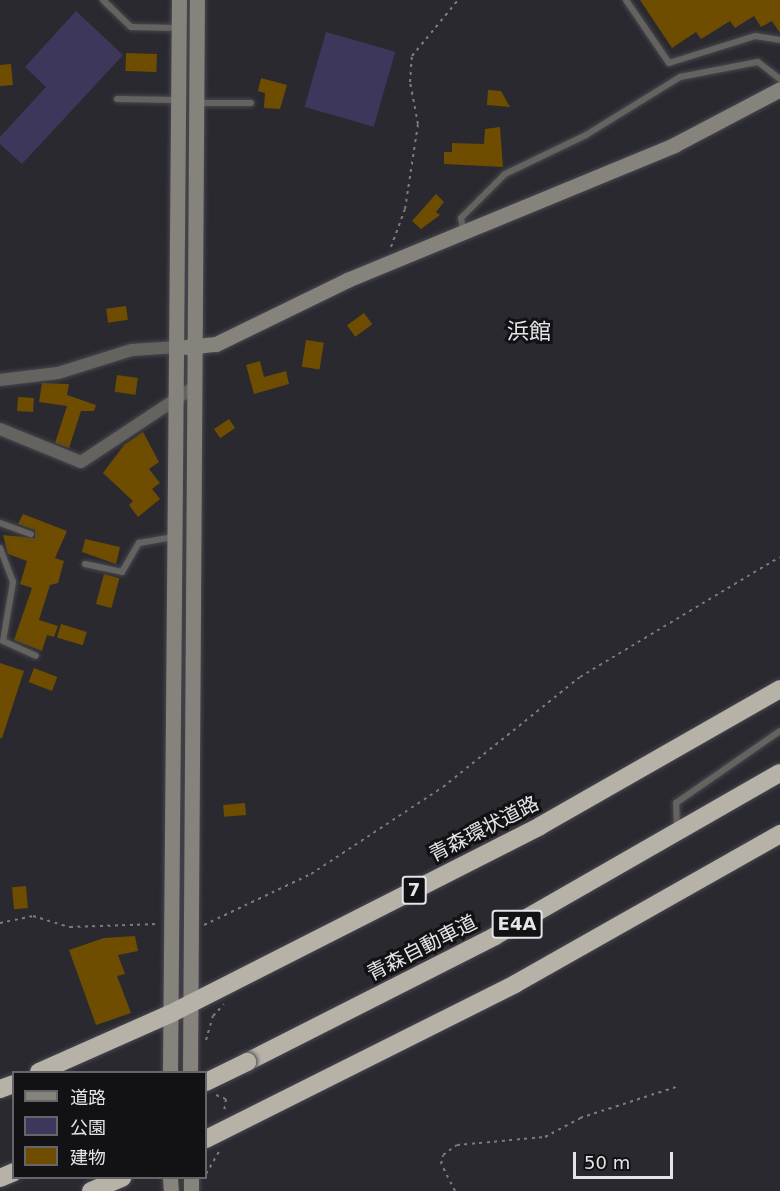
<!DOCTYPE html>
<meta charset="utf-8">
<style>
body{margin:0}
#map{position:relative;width:780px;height:1191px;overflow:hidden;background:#2a2930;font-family:"DejaVu Sans","Noto Sans JP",sans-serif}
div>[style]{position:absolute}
.green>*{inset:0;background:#3e375c;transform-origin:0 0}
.building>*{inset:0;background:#6e4d00;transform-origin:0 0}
.path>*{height:2px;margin-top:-1px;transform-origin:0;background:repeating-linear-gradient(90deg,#7b7b81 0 3px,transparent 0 7.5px)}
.roads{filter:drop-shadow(0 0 2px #48474e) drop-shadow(0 0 2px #48474e)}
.lane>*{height:6px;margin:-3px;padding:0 3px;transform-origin:3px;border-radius:3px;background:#65635f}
.street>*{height:12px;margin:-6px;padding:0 6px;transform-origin:6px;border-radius:6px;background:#65635f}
.secondary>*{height:15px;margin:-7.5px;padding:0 7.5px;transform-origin:7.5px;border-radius:7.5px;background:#86837d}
.highway>*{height:18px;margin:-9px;padding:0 9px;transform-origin:9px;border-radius:9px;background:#b6b2a8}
.bridges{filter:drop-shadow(0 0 2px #48474e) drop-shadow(0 0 2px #48474e)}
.highway-bridge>*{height:18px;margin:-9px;padding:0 9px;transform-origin:9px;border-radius:9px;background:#b6b2a8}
span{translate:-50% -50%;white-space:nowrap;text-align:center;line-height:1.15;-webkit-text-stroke:6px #121215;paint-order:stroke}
.shield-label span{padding:2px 4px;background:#121215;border:2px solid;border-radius:4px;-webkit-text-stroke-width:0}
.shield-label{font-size:18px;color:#e4e4e9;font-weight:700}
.street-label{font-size:20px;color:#e4e4e9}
.quarter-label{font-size:22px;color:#e4e4e9}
.legend{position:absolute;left:12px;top:1071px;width:195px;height:108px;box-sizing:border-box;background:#121215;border:2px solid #66666a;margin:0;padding:8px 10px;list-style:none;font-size:18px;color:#e4e4e9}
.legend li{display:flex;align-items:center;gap:12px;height:30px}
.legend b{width:30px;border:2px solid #66666a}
.scale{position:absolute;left:573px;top:1152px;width:100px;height:27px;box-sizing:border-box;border:3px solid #e4e4e9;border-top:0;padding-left:8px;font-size:18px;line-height:21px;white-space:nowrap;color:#e4e4e9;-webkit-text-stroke:4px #121215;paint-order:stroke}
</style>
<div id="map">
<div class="green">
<div style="clip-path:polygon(76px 11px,123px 55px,22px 164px,0 144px,0 137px,46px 87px,25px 67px)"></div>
<div style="left:326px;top:32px;width:72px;height:78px;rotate:16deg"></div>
</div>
<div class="building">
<div style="clip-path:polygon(640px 0,780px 0,780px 33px,772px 21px,761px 27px,754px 16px,735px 28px,730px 21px,701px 39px,696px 32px,672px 48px)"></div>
<div style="left:126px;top:53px;width:31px;height:18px;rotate:2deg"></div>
<div style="clip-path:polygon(11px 64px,13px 85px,0 86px,0 65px)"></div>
<div style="clip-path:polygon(261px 78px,287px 85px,280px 109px,264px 108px,265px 93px,258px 91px)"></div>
<div style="clip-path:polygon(488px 90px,501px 91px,510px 107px,487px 105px)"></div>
<div style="clip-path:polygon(500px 127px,503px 167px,444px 164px,444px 152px,452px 152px,452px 143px,484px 144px,485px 129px)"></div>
<div style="clip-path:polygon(436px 194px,444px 202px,436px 212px,440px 215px,421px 229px,412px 221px)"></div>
<div style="left:126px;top:306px;width:14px;height:20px;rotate:82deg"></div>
<div style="left:364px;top:313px;width:14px;height:21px;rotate:54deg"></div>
<div style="left:306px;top:340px;width:18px;height:27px;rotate:9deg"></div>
<div style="clip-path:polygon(260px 361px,264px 377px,286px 371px,289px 384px,254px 394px,246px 365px)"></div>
<div style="left:117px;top:375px;width:21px;height:17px;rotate:8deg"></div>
<div style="clip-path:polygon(42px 383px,69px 384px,67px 395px,96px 405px,94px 411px,81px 411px,69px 448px,55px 443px,67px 406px,39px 402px)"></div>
<div style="left:18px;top:397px;width:16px;height:14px;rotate:4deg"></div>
<div style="left:229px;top:419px;width:11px;height:18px;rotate:56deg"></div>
<div style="clip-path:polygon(143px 432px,159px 462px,149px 469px,160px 483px,152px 489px,160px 499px,138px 517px,129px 505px,133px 501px,103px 473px,124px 445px)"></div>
<div style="clip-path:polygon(23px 514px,67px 531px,55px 558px,64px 561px,58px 583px,50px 585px,39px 620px,58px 626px,54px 637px,47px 635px,42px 651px,14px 640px,32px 588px,20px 584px,27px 561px,8px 554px,3px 535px,35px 538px,35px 530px,18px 524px)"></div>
<div style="clip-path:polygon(85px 539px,120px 547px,116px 564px,82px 552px)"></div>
<div style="left:104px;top:574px;width:16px;height:31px;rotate:15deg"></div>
<div style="left:61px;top:624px;width:27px;height:14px;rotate:17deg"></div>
<div style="clip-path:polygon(0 663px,24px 671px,2px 738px,0 738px)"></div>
<div style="left:34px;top:668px;width:25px;height:15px;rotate:21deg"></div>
<div style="left:245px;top:803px;width:12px;height:22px;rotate:85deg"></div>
<div style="left:26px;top:886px;width:22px;height:14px;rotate:85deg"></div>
<div style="clip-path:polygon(135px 936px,138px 951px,118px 955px,125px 974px,117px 976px,131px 1013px,96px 1025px,69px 950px,104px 938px)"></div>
</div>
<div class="path">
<div style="left:391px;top:247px;width:40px;rotate:-69.8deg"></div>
<div style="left:405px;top:209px;width:86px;rotate:-81.3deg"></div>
<div style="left:418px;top:124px;width:43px;rotate:-100.8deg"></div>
<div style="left:410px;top:82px;width:26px;rotate:-86deg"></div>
<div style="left:412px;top:56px;width:72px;rotate:-50.6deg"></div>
<div style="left:0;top:923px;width:34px;rotate:-12deg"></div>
<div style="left:33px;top:916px;width:39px;rotate:17deg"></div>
<div style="left:70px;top:927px;width:88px;rotate:-2deg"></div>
<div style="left:204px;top:925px;width:119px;rotate:-25.5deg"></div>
<div style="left:311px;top:874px;width:158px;rotate:-33.4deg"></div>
<div style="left:443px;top:787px;width:176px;rotate:-38.8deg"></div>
<div style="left:580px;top:677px;width:233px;rotate:-31deg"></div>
<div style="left:206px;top:1040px;width:25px;rotate:-74deg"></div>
<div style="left:213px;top:1016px;width:16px;rotate:-47deg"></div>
<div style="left:216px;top:1095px;width:11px;rotate:22deg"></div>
<div style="left:226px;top:1099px;width:13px;rotate:99deg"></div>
<div style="left:206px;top:1174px;width:28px;rotate:-60deg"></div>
<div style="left:455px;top:1191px;width:30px;rotate:-117deg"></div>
<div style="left:441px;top:1164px;width:9px;rotate:-77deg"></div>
<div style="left:443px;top:1155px;width:17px;rotate:-36deg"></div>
<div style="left:457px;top:1145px;width:88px;rotate:-5.2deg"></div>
<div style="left:545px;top:1137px;width:40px;rotate:-28deg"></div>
<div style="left:580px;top:1118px;width:104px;rotate:-17.9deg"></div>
</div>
<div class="roads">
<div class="lane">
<div style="left:103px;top:0;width:39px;rotate:44deg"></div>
<div style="left:131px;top:27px;width:47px;rotate:1.2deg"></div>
<div style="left:626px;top:0;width:76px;rotate:55.7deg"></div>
<div style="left:669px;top:63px;width:90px;rotate:-17.4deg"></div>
<div style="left:755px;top:36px;width:25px;rotate:9deg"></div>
<div style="left:117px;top:99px;width:59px;rotate:1deg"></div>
<div style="left:198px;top:103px;width:53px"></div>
<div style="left:463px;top:230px;width:12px;rotate:-99deg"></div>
<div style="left:461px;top:218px;width:62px;rotate:-45deg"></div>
<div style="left:505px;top:174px;width:90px;rotate:-25.7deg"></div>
<div style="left:586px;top:135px;width:110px;rotate:-31.7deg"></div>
<div style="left:680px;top:77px;width:79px;rotate:-10.9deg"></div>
<div style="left:758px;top:62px;width:28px;rotate:38deg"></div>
<div style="left:0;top:523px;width:33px;rotate:20deg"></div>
<div style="left:0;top:548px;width:36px;rotate:69deg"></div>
<div style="left:13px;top:582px;width:60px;rotate:99.6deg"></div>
<div style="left:3px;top:641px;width:36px;rotate:24deg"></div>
<div style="left:85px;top:564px;width:38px;rotate:12deg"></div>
<div style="left:122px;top:572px;width:34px;rotate:-60deg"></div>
<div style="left:139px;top:543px;width:35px;rotate:-10deg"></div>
<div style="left:677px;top:828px;width:25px;rotate:-92deg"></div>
<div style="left:676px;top:803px;width:126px;rotate:-34.7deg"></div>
</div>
<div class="street">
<div style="left:0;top:380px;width:58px;rotate:-6.9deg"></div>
<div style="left:58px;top:373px;width:77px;rotate:-17.3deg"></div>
<div style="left:132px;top:350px;width:45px;rotate:-3.8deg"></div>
<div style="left:0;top:429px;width:87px;rotate:22.2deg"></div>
<div style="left:81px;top:462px;width:134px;rotate:-33.5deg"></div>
</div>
<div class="secondary">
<div style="left:186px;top:347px;width:30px;rotate:-6deg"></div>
<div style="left:216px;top:344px;width:146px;rotate:-26deg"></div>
<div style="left:347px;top:280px;width:354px;rotate:-22.4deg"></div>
<div style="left:674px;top:145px;width:120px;rotate:-27.8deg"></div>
<div style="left:170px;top:1072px;width:1072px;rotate:-89.52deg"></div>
<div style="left:190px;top:1072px;width:1072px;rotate:-89.63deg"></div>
<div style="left:170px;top:1178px;width:13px;rotate:86deg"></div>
<div style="left:191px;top:1191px;width:13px;rotate:-90deg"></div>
</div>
<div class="highway">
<div style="left:247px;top:1062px;width:278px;rotate:-26.9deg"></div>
<div style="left:495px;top:936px;width:328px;rotate:-29.8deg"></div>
<div style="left:39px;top:1072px;width:143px;rotate:-23.9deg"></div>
<div style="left:170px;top:1014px;width:415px;rotate:-26.9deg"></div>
<div style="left:540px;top:826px;width:276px;rotate:-29.7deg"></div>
<div style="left:0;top:1089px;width:15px;rotate:-20deg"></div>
<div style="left:206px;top:1139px;width:346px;rotate:-26.6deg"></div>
<div style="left:515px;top:984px;width:305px;rotate:-29.5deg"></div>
<div style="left:0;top:1178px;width:15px;rotate:-23deg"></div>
<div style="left:91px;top:1191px;width:34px;rotate:-23deg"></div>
</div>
</div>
<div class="bridges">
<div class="highway-bridge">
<div style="left:206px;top:1082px;width:46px;rotate:-26deg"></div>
</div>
</div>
<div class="shield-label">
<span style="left:414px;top:890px">7</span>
<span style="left:517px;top:924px">E4A</span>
</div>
<div class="street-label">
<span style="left:484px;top:829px;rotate:-27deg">青森環状道路</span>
<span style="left:422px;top:948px;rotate:-27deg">青森自動車道</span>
</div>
<div class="quarter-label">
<span style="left:529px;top:332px">浜館</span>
</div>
<ul class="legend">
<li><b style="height:8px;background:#86837d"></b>道路</li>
<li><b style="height:16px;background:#3e375c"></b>公園</li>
<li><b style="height:16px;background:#6e4d00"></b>建物</li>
</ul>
<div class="scale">50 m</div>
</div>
